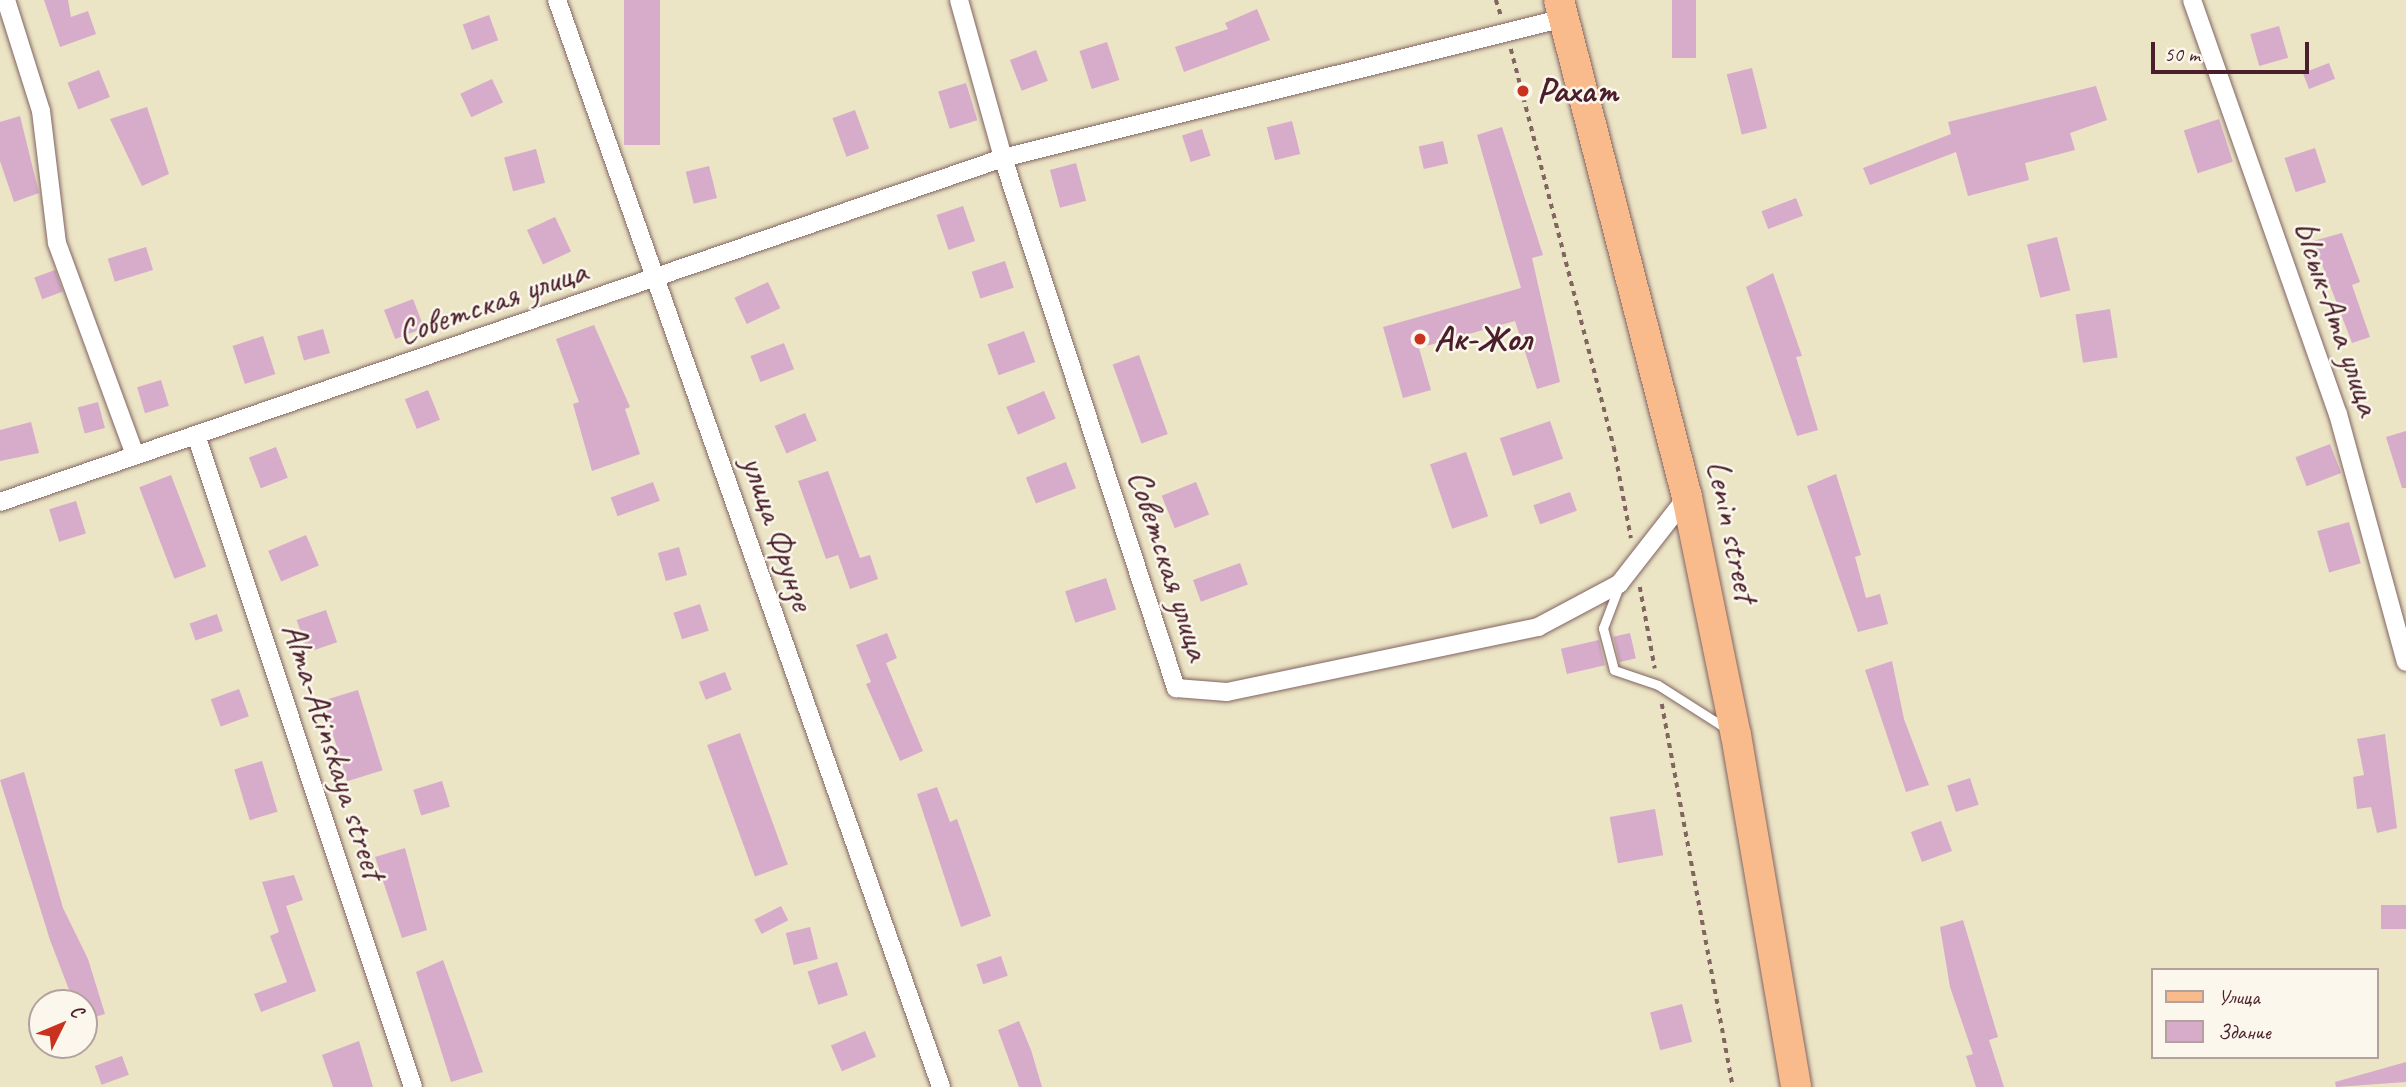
<!DOCTYPE html>
<meta charset="utf-8">
<style>
body{margin:0}
#map{position:relative;width:2406px;height:1087px;overflow:hidden;background:#ebe4c5;font-family:Caveat,sans-serif}
div>[style]{position:absolute}
.building>*{inset:0;background:#d7accb;transform-origin:0 0}
.path>*{height:3.5px;margin-top:-1.75px;transform-origin:0;background:repeating-linear-gradient(90deg,#826461 0 5px,transparent 0 10px)}
.roads{filter:drop-shadow(0 0 2px #826461) drop-shadow(0 0 2px #826461)}
.lane>*{height:9px;margin:-4.5px;padding:0 4.5px;transform-origin:4.5px;border-radius:4.5px;background:#fff}
.street>*{height:18px;margin:-9px;padding:0 9px;transform-origin:9px;border-radius:9px;background:#fff}
.primary>*{height:30px;margin:-15px;padding:0 15px;transform-origin:15px;border-radius:15px;background:#fabb8c}
.dots>*{width:19px;height:19px;translate:-50% -50%;box-sizing:border-box;border:4px solid #fbf7ec;border-radius:50%}
span{translate:-50% -50%;white-space:nowrap;text-align:center;line-height:1.15;-webkit-text-stroke:5px #fbf7ec;paint-order:stroke}
.poi-label{font-size:35px;color:#4a1f2b;font-weight:700}
.left{translate:0 -50%;text-align:left}
.street-label{font-size:35px;color:#4a1f2b}
.legend{position:absolute;left:2151px;top:968px;width:228px;height:91px;box-sizing:border-box;background:#fbf7ec;border:2px solid #b4a19f;margin:0;padding:9px 12px;list-style:none;font-size:21px;color:#4a1f2b}
.legend li{display:flex;align-items:center;gap:14px;height:35px}
.legend b{width:35px;border:2px solid #b4a19f}
.north{position:absolute;left:28px;top:989px;width:70px;height:70px;box-sizing:border-box;background:#fbf7ec;border:2px solid #b4a19f;border-radius:50%;rotate:47deg;font-size:19px;font-weight:700;line-height:28px;text-align:center;color:#4a1f2b}
.north::after{content:'';display:block;margin:auto;width:24px;height:32px;background:#c8321e;clip-path:polygon(50% 0,100% 100%,50% 72%,0 100%)}
.scale{position:absolute;left:2151px;top:42px;width:158px;height:32px;box-sizing:border-box;border:4px solid #4a1f2b;border-top:0;padding-left:9px;font-size:21px;line-height:24px;white-space:nowrap;color:#4a1f2b;-webkit-text-stroke:5px #fbf7ec;paint-order:stroke}
</style>
<div id="map">
<div class="building">
<div style="clip-path:polygon(44px 0,68px 0,71px 17px,88px 11px,96px 34px,60px 47px)"></div>
<div style="left:624px;top:0;width:36px;height:145px"></div>
<div style="left:1672px;top:0;width:24px;height:58px"></div>
<div style="clip-path:polygon(1257px 9px,1270px 40px,1184px 72px,1175px 47px,1228px 29px,1225px 23px)"></div>
<div style="left:489px;top:15px;width:27px;height:28px;rotate:70deg"></div>
<div style="left:2279px;top:26px;width:33px;height:30px;rotate:74deg"></div>
<div style="left:1107px;top:42px;width:40px;height:29px;rotate:72deg"></div>
<div style="left:1036px;top:50px;width:33px;height:28px;rotate:69deg"></div>
<div style="left:2329px;top:63px;width:17px;height:28px;rotate:69deg"></div>
<div style="left:1752px;top:68px;width:62px;height:26px;rotate:76deg"></div>
<div style="left:99px;top:70px;width:29px;height:34px;rotate:68deg"></div>
<div style="left:492px;top:79px;width:26px;height:35px;rotate:65deg"></div>
<div style="left:966px;top:83px;width:39px;height:29px;rotate:73deg"></div>
<div style="clip-path:polygon(2096px 86px,2107px 120px,2070px 133px,2075px 150px,2025px 163px,2029px 180px,1968px 196px,1956px 152px,1870px 185px,1863px 168px,1951px 134px,1948px 122px)"></div>
<div style="clip-path:polygon(147px 107px,169px 174px,142px 186px,110px 119px)"></div>
<div style="left:855px;top:110px;width:41px;height:24px;rotate:70deg"></div>
<div style="clip-path:polygon(20px 116px,39px 193px,14px 202px,0 161px,0 122px)"></div>
<div style="left:2219px;top:119px;width:45px;height:37px;rotate:72deg"></div>
<div style="left:1292px;top:121px;width:34px;height:26px;rotate:76deg"></div>
<div style="clip-path:polygon(1502px 127px,1543px 255px,1532px 258px,1560px 382px,1537px 389px,1515px 321px,1419px 348px,1431px 390px,1403px 398px,1383px 327px,1521px 288px,1477px 135px)"></div>
<div style="left:1202px;top:129px;width:28px;height:21px;rotate:72deg"></div>
<div style="left:1443px;top:141px;width:23px;height:25px;rotate:77deg"></div>
<div style="left:2315px;top:148px;width:36px;height:32px;rotate:72deg"></div>
<div style="left:536px;top:149px;width:35px;height:33px;rotate:75deg"></div>
<div style="left:1076px;top:163px;width:39px;height:27px;rotate:75deg"></div>
<div style="left:709px;top:166px;width:33px;height:24px;rotate:76deg"></div>
<div style="left:1796px;top:198px;width:19px;height:37px;rotate:69deg"></div>
<div style="left:963px;top:206px;width:37px;height:28px;rotate:71deg"></div>
<div style="left:555px;top:217px;width:38px;height:31px;rotate:65deg"></div>
<div style="clip-path:polygon(2342px 233px,2360px 282px,2352px 285px,2370px 337px,2352px 343px,2313px 241px)"></div>
<div style="left:2057px;top:237px;width:55px;height:31px;rotate:76deg"></div>
<div style="left:146px;top:247px;width:24px;height:40px;rotate:73deg"></div>
<div style="left:1005px;top:261px;width:28px;height:35px;rotate:72deg"></div>
<div style="left:55px;top:270px;width:23px;height:22px;rotate:70deg"></div>
<div style="clip-path:polygon(1773px 273px,1802px 356px,1796px 357px,1818px 430px,1797px 436px,1746px 287px)"></div>
<div style="left:768px;top:282px;width:29px;height:37px;rotate:65deg"></div>
<div style="left:413px;top:299px;width:31px;height:31px;rotate:69deg"></div>
<div style="left:2110px;top:309px;width:49px;height:35px;rotate:81deg"></div>
<div style="clip-path:polygon(594px 325px,630px 407px,625px 409px,640px 454px,592px 471px,573px 404px,579px 402px,556px 339px)"></div>
<div style="left:323px;top:329px;width:25px;height:27px;rotate:74deg"></div>
<div style="left:1024px;top:331px;width:33px;height:39px;rotate:70deg"></div>
<div style="left:263px;top:336px;width:40px;height:32px;rotate:72deg"></div>
<div style="left:784px;top:343px;width:28px;height:36px;rotate:69deg"></div>
<div style="left:1139px;top:355px;width:84px;height:28px;rotate:70deg"></div>
<div style="left:161px;top:380px;width:27px;height:25px;rotate:73deg"></div>
<div style="left:428px;top:390px;width:32px;height:25px;rotate:68deg"></div>
<div style="left:1044px;top:391px;width:30px;height:41px;rotate:67deg"></div>
<div style="left:98px;top:402px;width:27px;height:21px;rotate:75deg"></div>
<div style="left:805px;top:413px;width:30px;height:33px;rotate:67deg"></div>
<div style="left:1550px;top:421px;width:40px;height:53px;rotate:71deg"></div>
<div style="clip-path:polygon(31px 422px,39px 453px,0 461px,0 430px)"></div>
<div style="clip-path:polygon(2406px 431px,2406px 488px,2402px 488px,2386px 437px)"></div>
<div style="left:2330px;top:444px;width:31px;height:37px;rotate:69deg"></div>
<div style="left:276px;top:447px;width:33px;height:29px;rotate:69deg"></div>
<div style="left:1466px;top:452px;width:68px;height:38px;rotate:71deg"></div>
<div style="left:1066px;top:462px;width:28px;height:43px;rotate:69deg"></div>
<div style="clip-path:polygon(828px 471px,860px 558px,870px 555px,878px 579px,850px 589px,838px 555px,826px 559px,798px 481px)"></div>
<div style="clip-path:polygon(1836px 474px,1861px 555px,1855px 557px,1866px 598px,1880px 594px,1888px 624px,1858px 632px,1807px 486px)"></div>
<div style="left:171px;top:475px;width:98px;height:34px;rotate:69deg"></div>
<div style="left:653px;top:482px;width:20px;height:45px;rotate:70deg"></div>
<div style="left:1196px;top:482px;width:35px;height:37px;rotate:68deg"></div>
<div style="left:1570px;top:492px;width:20px;height:39px;rotate:70deg"></div>
<div style="left:76px;top:501px;width:34px;height:28px;rotate:73deg"></div>
<div style="left:2349px;top:522px;width:43px;height:33px;rotate:74deg"></div>
<div style="left:306px;top:535px;width:33px;height:41px;rotate:67deg"></div>
<div style="left:679px;top:547px;width:29px;height:22px;rotate:74deg"></div>
<div style="left:1240px;top:563px;width:23px;height:50px;rotate:70deg"></div>
<div style="left:1106px;top:578px;width:33px;height:43px;rotate:72deg"></div>
<div style="left:700px;top:604px;width:28px;height:28px;rotate:72deg"></div>
<div style="left:326px;top:610px;width:34px;height:31px;rotate:71deg"></div>
<div style="left:217px;top:614px;width:18px;height:29px;rotate:71deg"></div>
<div style="clip-path:polygon(887px 633px,897px 658px,886px 663px,923px 751px,900px 761px,866px 684px,871px 682px,856px 645px)"></div>
<div style="left:1630px;top:633px;width:26px;height:17px;rotate:77deg"></div>
<div style="left:1599px;top:640px;width:26px;height:39px;rotate:77deg"></div>
<div style="clip-path:polygon(1892px 661px,1904px 719px,1929px 785px,1906px 792px,1865px 670px)"></div>
<div style="left:725px;top:672px;width:19px;height:28px;rotate:69deg"></div>
<div style="left:239px;top:689px;width:29px;height:30px;rotate:70deg"></div>
<div style="left:358px;top:690px;width:84px;height:37px;rotate:73deg"></div>
<div style="left:740px;top:733px;width:140px;height:35px;rotate:70deg"></div>
<div style="clip-path:polygon(2385px 734px,2397px 828px,2377px 833px,2371px 807px,2357px 809px,2353px 777px,2364px 775px,2357px 739px)"></div>
<div style="left:262px;top:761px;width:53px;height:29px;rotate:73deg"></div>
<div style="clip-path:polygon(24px 772px,63px 908px,88px 959px,105px 1014px,84px 1020px,84px 1003px,74px 1003px,50px 940px,0 780px)"></div>
<div style="left:1970px;top:778px;width:28px;height:24px;rotate:72deg"></div>
<div style="left:442px;top:781px;width:27px;height:30px;rotate:73deg"></div>
<div style="clip-path:polygon(937px 787px,950px 822px,957px 819px,991px 916px,961px 927px,917px 794px)"></div>
<div style="left:1655px;top:809px;width:47px;height:46px;rotate:80deg"></div>
<div style="left:1941px;top:821px;width:32px;height:32px;rotate:70deg"></div>
<div style="clip-path:polygon(405px 848px,427px 930px,402px 938px,375px 857px)"></div>
<div style="clip-path:polygon(294px 875px,303px 900px,286px 906px,316px 991px,261px 1012px,254px 994px,287px 982px,270px 936px,279px 932px,262px 882px)"></div>
<div style="left:2406px;top:905px;width:24px;height:25px;rotate:90deg"></div>
<div style="left:781px;top:906px;width:16px;height:30px;rotate:63deg"></div>
<div style="clip-path:polygon(1963px 920px,1998px 1037px,1989px 1040px,2004px 1087px,1976px 1087px,1966px 1056px,1973px 1054px,1950px 987px,1940px 927px)"></div>
<div style="left:810px;top:927px;width:33px;height:25px;rotate:76deg"></div>
<div style="left:1001px;top:956px;width:21px;height:26px;rotate:71deg"></div>
<div style="clip-path:polygon(443px 960px,483px 1072px,451px 1082px,416px 972px)"></div>
<div style="left:837px;top:962px;width:35px;height:31px;rotate:72deg"></div>
<div style="left:1682px;top:1004px;width:39px;height:33px;rotate:75deg"></div>
<div style="clip-path:polygon(1019px 1021px,1031px 1050px,1042px 1087px,1019px 1087px,998px 1030px)"></div>
<div style="left:865px;top:1031px;width:28px;height:37px;rotate:67deg"></div>
<div style="clip-path:polygon(359px 1041px,373px 1087px,333px 1087px,322px 1055px)"></div>
<div style="left:122px;top:1056px;width:20px;height:29px;rotate:70deg"></div>
<div style="clip-path:polygon(2406px 1062px,2406px 1082px,2336px 1087px,2335px 1082px)"></div>
</div>
<div class="path">
<div style="left:1496px;top:0;width:16px;rotate:72deg"></div>
<div style="left:1511px;top:49px;width:411px;rotate:75.5deg"></div>
<div style="left:1614px;top:447px;width:93px;rotate:79.4deg"></div>
<div style="left:1640px;top:587px;width:83px;rotate:79.6deg"></div>
<div style="left:1662px;top:704px;width:390px;rotate:79.5deg"></div>
</div>
<div class="roads">
<div class="lane">
<div style="left:1619px;top:586px;width:45px;rotate:110.9deg"></div>
<div style="left:1603px;top:628px;width:43px;rotate:75.3deg"></div>
<div style="left:1614px;top:670px;width:46px;rotate:18.8deg"></div>
<div style="left:1658px;top:685px;width:82px;rotate:32.5deg"></div>
</div>
<div class="street">
<div style="left:6px;top:0;width:116px;rotate:72.5deg"></div>
<div style="left:41px;top:111px;width:133px;rotate:83.1deg"></div>
<div style="left:57px;top:243px;width:223px;rotate:69.8deg"></div>
<div style="left:557px;top:0;width:1153px;rotate:70.54deg"></div>
<div style="left:959px;top:0;width:164px;rotate:74.4deg"></div>
<div style="left:1003px;top:158px;width:558px;rotate:71.92deg"></div>
<div style="left:1176px;top:688px;width:51px;rotate:4.5deg"></div>
<div style="left:1227px;top:692px;width:318px;rotate:-11.8deg"></div>
<div style="left:1538px;top:627px;width:92px;rotate:-28deg"></div>
<div style="left:1619px;top:584px;width:110px;rotate:-52deg"></div>
<div style="left:2192px;top:0;width:439px;rotate:70.6deg"></div>
<div style="left:2338px;top:414px;width:257px;rotate:74.7deg"></div>
<div style="left:196px;top:435px;width:687px;rotate:71.59deg"></div>
<div style="left:0;top:502px;width:1060px;rotate:-18.93deg"></div>
<div style="left:1003px;top:158px;width:578px;rotate:-14.01deg"></div>
</div>
<div class="primary">
<div style="left:1559px;top:0;width:513px;rotate:75.56deg"></div>
<div style="left:1687px;top:497px;width:243px;rotate:78.4deg"></div>
<div style="left:1736px;top:735px;width:357px;rotate:80.3deg"></div>
</div>
</div>
<div class="dots">
<div style="left:1523px;top:91px;background:#c8321e"></div>
<div style="left:1420px;top:339px;background:#c8321e"></div>
</div>
<div class="poi-label">
<span class="left" style="left:1537px;top:91px">Рахат</span>
<span class="left" style="left:1434px;top:339px">Ак-Жол</span>
</div>
<div class="street-label">
<span style="left:492px;top:302px;rotate:-19deg">Советская улица</span>
<span style="left:2337px;top:318px;rotate:71deg">Ысык-Ата улица</span>
<span style="left:1732px;top:531px;rotate:78deg">Lenin street</span>
<span style="left:778px;top:533px;rotate:71deg">улица Фрунзе</span>
<span style="left:1169px;top:565px;rotate:72deg">Советская улица</span>
<span style="left:334px;top:751px;rotate:72deg">Alma-Atinskaya street</span>
</div>
<ul class="legend">
<li><b style="height:9px;background:#fabb8c"></b>Улица</li>
<li><b style="height:19px;background:#d7accb"></b>Здание</li>
</ul>
<div class="north">С</div>
<div class="scale">50 m</div>
</div>
